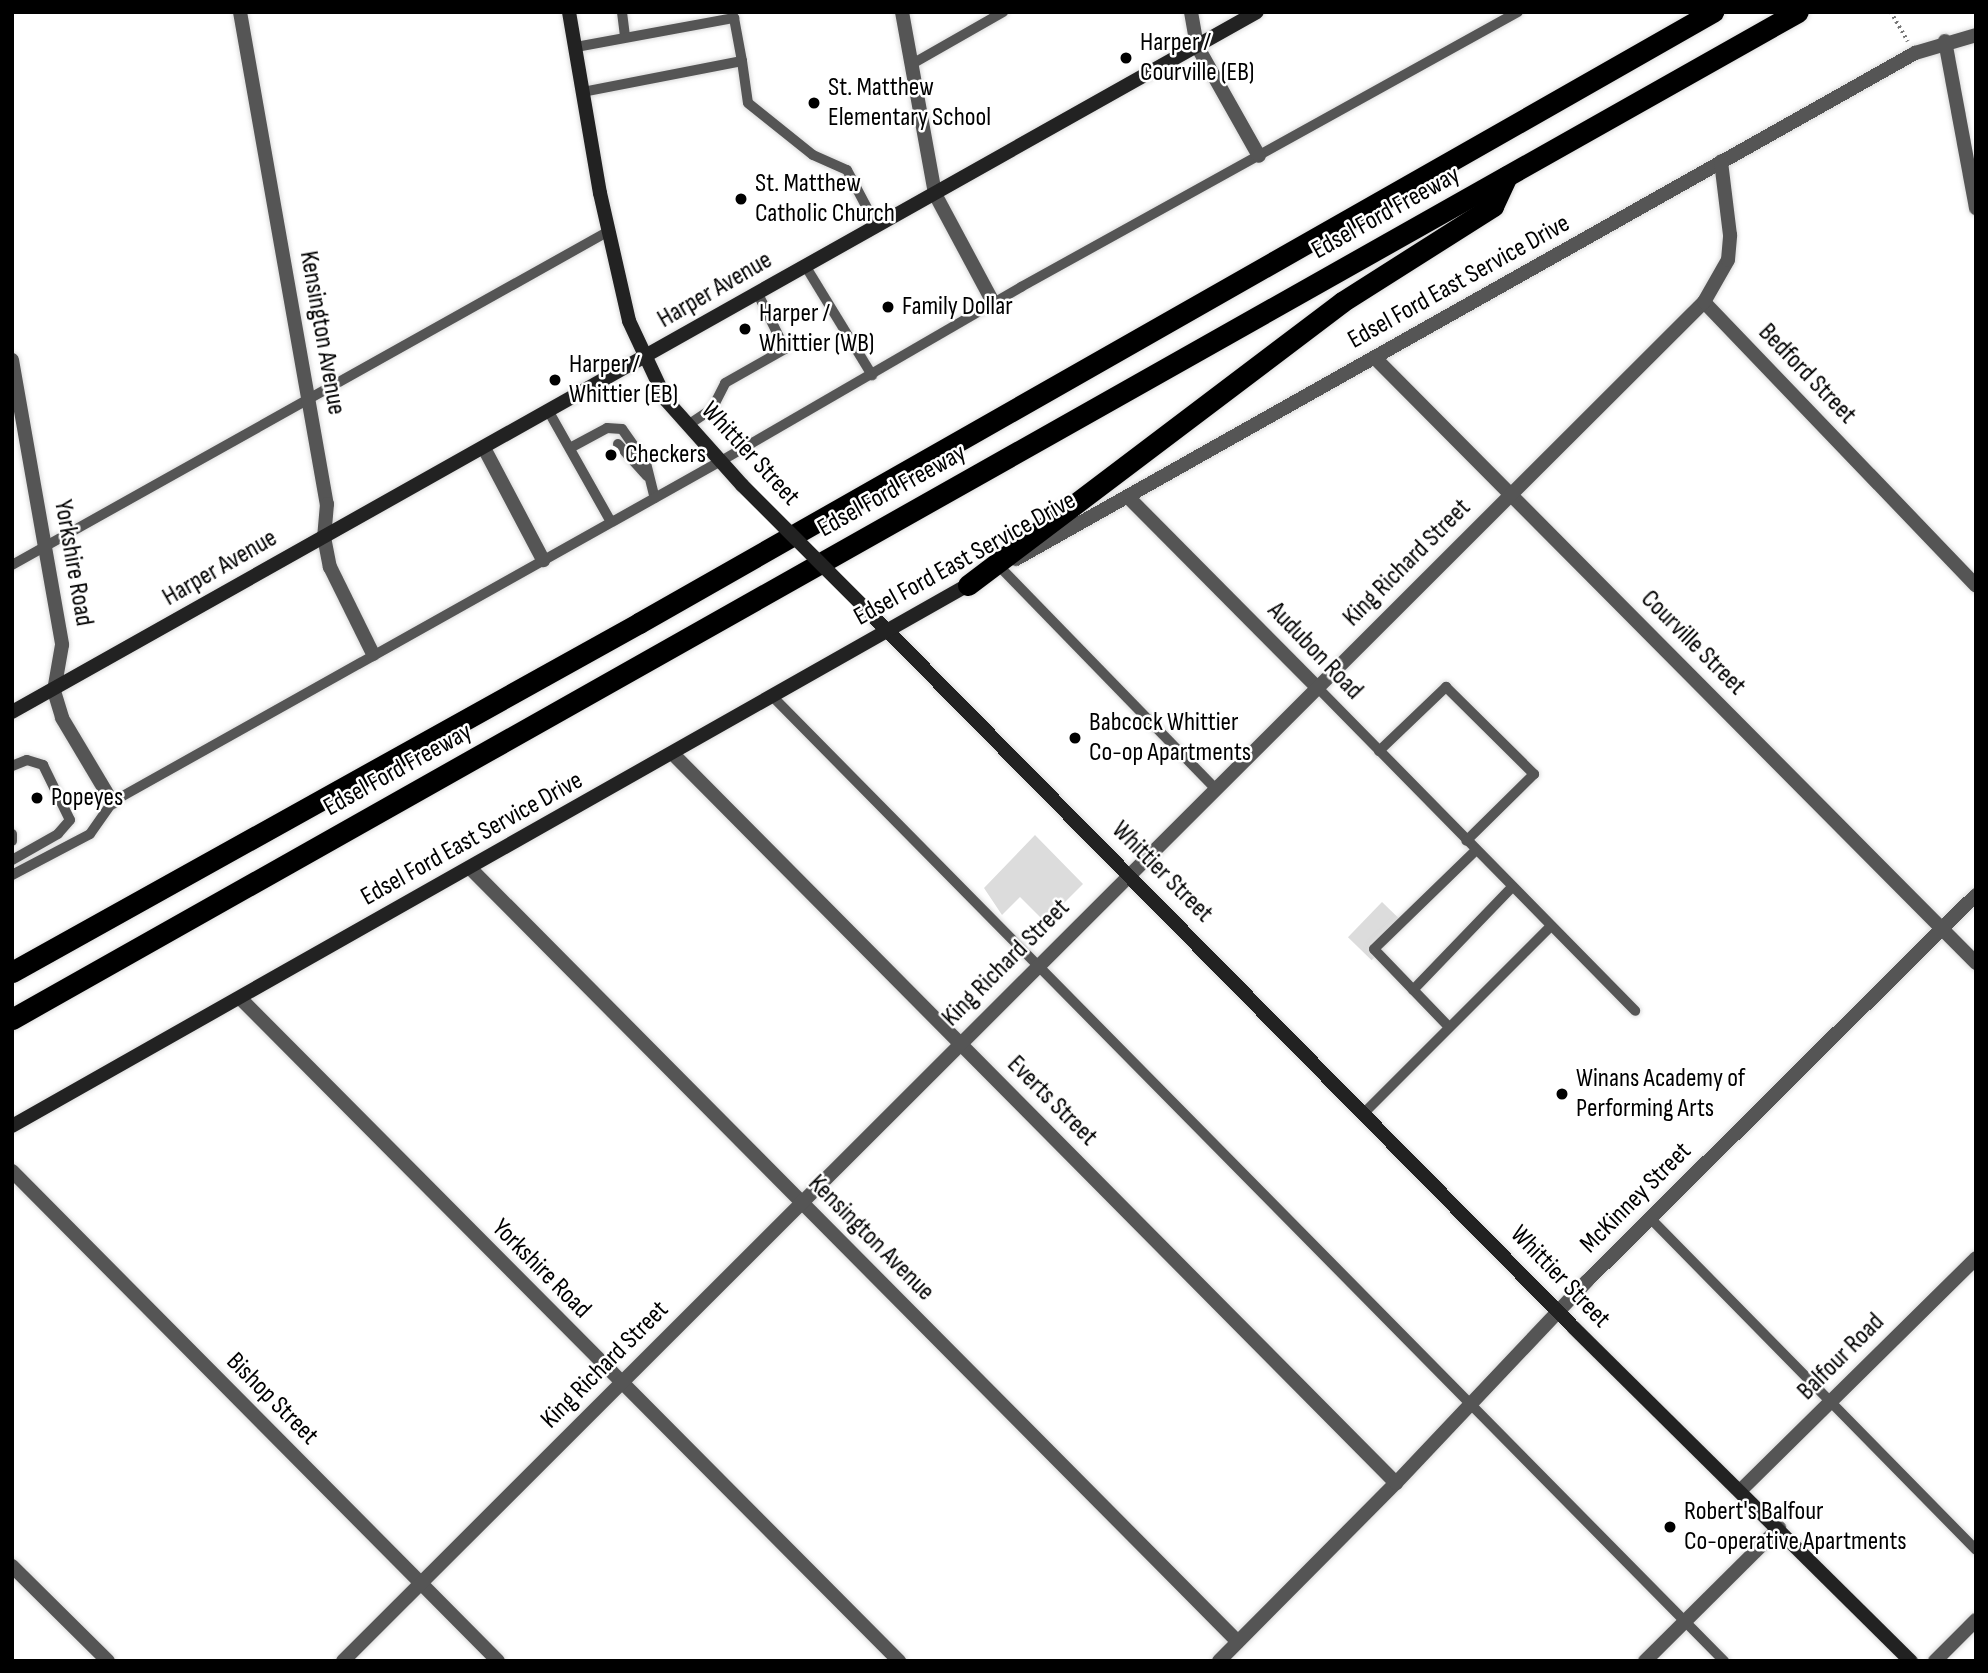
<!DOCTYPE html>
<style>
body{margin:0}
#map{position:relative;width:1988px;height:1673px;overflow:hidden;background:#fff;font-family:"Sofia Sans Condensed",sans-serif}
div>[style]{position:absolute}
.green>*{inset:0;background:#dcdcdc;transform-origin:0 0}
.path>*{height:3.5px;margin-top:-1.75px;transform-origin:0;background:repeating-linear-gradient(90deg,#777 0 2px,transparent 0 5.5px)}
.roads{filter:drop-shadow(0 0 2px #dbdbdb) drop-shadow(0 0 2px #dbdbdb)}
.lane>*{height:10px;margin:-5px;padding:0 5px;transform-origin:5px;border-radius:5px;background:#555}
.street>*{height:14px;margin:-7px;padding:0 7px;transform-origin:7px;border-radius:7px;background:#555}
.secondary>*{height:14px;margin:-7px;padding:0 7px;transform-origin:7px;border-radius:7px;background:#222}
.highway>*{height:21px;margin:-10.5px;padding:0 10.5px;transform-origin:10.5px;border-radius:10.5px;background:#000}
.secondary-bridge>*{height:14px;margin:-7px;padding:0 7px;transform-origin:7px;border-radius:7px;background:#222}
.dots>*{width:19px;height:19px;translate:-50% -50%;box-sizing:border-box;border:4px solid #fff;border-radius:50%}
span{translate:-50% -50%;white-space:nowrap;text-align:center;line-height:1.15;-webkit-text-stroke:5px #fff;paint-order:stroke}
.poi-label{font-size:26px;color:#000}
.left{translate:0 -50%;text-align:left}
.street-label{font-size:26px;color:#000}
.frame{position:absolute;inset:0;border:14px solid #000;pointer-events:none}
</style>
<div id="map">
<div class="green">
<div style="clip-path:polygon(1035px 835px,1083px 884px,1045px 922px,1020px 897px,1002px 915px,984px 888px)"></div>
<div style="left:1382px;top:902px;width:33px;height:49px;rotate:44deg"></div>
</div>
<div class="path">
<div style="left:1891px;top:12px;width:34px;rotate:60deg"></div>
</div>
<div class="roads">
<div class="lane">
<div style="left:622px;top:12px;width:25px;rotate:83deg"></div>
<div style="left:576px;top:47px;width:161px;rotate:-10.4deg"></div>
<div style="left:734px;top:18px;width:44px;rotate:79.5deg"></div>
<div style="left:742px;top:61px;width:163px;rotate:169deg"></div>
<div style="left:742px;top:61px;width:42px;rotate:81.9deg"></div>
<div style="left:748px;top:103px;width:83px;rotate:38.7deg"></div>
<div style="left:813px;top:155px;width:37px;rotate:24deg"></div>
<div style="left:847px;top:170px;width:64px;rotate:62.2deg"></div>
<div style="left:912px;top:64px;width:105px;rotate:-29.7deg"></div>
<div style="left:806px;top:267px;width:127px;rotate:58.6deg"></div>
<div style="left:549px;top:412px;width:126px;rotate:60.6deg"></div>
<div style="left:688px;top:425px;width:29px;rotate:-34deg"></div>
<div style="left:712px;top:409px;width:29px;rotate:-63deg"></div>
<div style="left:725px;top:383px;width:69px;rotate:-29.5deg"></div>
<div style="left:785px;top:349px;width:61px;rotate:-116.1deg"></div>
<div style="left:618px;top:444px;width:43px;rotate:47.8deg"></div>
<div style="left:570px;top:448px;width:42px;rotate:-28.4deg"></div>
<div style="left:607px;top:428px;width:15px;rotate:4deg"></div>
<div style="left:622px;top:429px;width:42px;rotate:54.8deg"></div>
<div style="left:646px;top:463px;width:36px;rotate:76deg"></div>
<div style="left:12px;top:565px;width:684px;rotate:-29.23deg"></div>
<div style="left:1000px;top:567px;width:308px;rotate:45.8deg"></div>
<div style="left:1317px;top:687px;width:454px;rotate:45.5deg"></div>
<div style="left:772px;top:696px;width:1356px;rotate:45.39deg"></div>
<div style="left:1379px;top:751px;width:93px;rotate:-43.7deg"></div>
<div style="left:1446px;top:687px;width:124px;rotate:44.7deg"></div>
<div style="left:1534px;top:774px;width:95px;rotate:135.4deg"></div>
<div style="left:12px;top:766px;width:16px;rotate:-22deg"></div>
<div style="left:27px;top:760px;width:17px;rotate:17deg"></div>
<div style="left:43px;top:765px;width:61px;rotate:63.9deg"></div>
<div style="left:70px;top:820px;width:18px;rotate:131deg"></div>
<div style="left:58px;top:834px;width:53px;rotate:150.5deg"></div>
<div style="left:12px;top:834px;width:7px;rotate:90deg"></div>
<div style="left:12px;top:875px;width:88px;rotate:-27.7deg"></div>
<div style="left:90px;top:834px;width:39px;rotate:-55deg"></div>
<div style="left:112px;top:802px;width:698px;rotate:-29.25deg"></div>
<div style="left:721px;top:461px;width:347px;rotate:-30.1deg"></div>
<div style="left:1021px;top:287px;width:568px;rotate:-28.96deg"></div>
<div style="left:1413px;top:990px;width:143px;rotate:-46.1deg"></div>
<div style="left:1449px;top:1027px;width:108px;rotate:-133.9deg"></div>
<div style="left:1374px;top:949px;width:142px;rotate:-44.1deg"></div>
<div style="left:1364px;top:1113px;width:264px;rotate:-45deg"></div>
<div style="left:1650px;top:1218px;width:465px;rotate:45.5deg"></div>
</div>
<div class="street">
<div style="left:240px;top:12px;width:500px;rotate:80deg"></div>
<div style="left:327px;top:504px;width:33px;rotate:95deg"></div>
<div style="left:324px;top:537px;width:31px;rotate:79deg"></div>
<div style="left:330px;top:567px;width:97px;rotate:63.7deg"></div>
<div style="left:902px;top:12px;width:185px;rotate:79.7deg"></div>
<div style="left:935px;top:194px;width:125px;rotate:61.8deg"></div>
<div style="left:1191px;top:12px;width:35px;rotate:80deg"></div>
<div style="left:1197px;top:46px;width:126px;rotate:60.6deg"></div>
<div style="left:1945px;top:41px;width:170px;rotate:79.5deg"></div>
<div style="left:1704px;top:302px;width:393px;rotate:46.2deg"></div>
<div style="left:1375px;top:358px;width:853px;rotate:45.19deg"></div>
<div style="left:12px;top:360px;width:289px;rotate:80deg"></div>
<div style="left:62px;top:645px;width:47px;rotate:99.9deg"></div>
<div style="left:54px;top:691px;width:28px;rotate:73deg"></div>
<div style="left:62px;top:718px;width:98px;rotate:59.2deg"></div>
<div style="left:484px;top:448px;width:127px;rotate:62.2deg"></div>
<div style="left:1128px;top:497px;width:268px;rotate:45.2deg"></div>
<div style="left:1016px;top:559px;width:1032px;rotate:-29.37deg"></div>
<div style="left:1915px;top:53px;width:64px;rotate:-16.4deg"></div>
<div style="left:673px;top:754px;width:1027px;rotate:45.24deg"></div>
<div style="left:470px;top:868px;width:1090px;rotate:45.22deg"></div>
<div style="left:240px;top:998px;width:935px;rotate:45.17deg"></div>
<div style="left:12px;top:1171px;width:690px;rotate:45.23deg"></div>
<div style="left:1741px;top:1490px;width:330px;rotate:-44.6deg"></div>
<div style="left:12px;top:1566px;width:135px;rotate:44.7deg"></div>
<div style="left:343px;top:1661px;width:1923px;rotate:-44.96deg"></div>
<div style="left:1704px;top:302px;width:48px;rotate:-60.3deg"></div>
<div style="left:1728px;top:260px;width:25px;rotate:-85deg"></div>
<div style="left:1730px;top:235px;width:74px;rotate:-97deg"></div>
<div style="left:1219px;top:1661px;width:251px;rotate:-45.2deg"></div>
<div style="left:1396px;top:1483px;width:278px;rotate:-46.6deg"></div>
<div style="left:1587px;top:1281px;width:548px;rotate:-44.78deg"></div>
<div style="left:1645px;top:1661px;width:189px;rotate:-44.8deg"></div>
<div style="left:1935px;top:1661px;width:58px;rotate:-45deg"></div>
</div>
<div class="secondary">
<div style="left:569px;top:12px;width:184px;rotate:80.3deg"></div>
<div style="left:600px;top:193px;width:131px;rotate:77.2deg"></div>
<div style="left:629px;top:321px;width:87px;rotate:64.9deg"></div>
<div style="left:666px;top:400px;width:114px;rotate:48.2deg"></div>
<div style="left:868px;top:611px;width:1006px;rotate:45.44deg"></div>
<div style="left:1574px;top:1328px;width:474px;rotate:44.7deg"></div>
<div style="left:12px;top:712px;width:1428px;rotate:-29.35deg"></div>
<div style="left:12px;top:1126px;width:1098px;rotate:-29.51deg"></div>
</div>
<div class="highway">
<div style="left:968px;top:585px;width:469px;rotate:-37.1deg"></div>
<div style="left:1342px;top:302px;width:179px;rotate:-32.4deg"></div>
<div style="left:1493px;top:206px;width:33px;rotate:-65deg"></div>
<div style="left:12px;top:972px;width:718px;rotate:-29.1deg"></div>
<div style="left:639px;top:623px;width:1236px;rotate:-29.64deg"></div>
<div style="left:12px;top:1019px;width:2050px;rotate:-29.42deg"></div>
</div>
</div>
<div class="secondary-bridge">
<div style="left:742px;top:485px;width:178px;rotate:45deg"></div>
</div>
<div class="dots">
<div style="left:1126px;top:58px;background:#000"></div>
<div style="left:814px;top:103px;background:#000"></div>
<div style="left:741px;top:199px;background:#000"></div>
<div style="left:888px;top:307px;background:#000"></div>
<div style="left:745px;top:329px;background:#000"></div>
<div style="left:555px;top:380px;background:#000"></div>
<div style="left:611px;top:455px;background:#000"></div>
<div style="left:1075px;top:738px;background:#000"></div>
<div style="left:37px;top:798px;background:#000"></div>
<div style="left:1562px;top:1094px;background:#000"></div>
<div style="left:1670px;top:1527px;background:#000"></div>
</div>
<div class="poi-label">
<span class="left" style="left:1140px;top:58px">Harper /<br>Courville (EB)</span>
<span class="left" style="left:828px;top:103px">St. Matthew<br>Elementary School</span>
<span class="left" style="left:755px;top:199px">St. Matthew<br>Catholic Church</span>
<span class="left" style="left:902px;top:307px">Family Dollar</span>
<span class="left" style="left:759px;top:329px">Harper /<br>Whittier (WB)</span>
<span class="left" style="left:569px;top:380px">Harper /<br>Whittier (EB)</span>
<span class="left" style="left:625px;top:455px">Checkers</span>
<span class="left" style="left:1089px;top:738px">Babcock Whittier<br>Co-op Apartments</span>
<span class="left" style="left:51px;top:798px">Popeyes</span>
<span class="left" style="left:1576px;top:1094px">Winans Academy of<br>Performing Arts</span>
<span class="left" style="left:1684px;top:1527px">Robert's Balfour<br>Co-operative Apartments</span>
</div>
<div class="street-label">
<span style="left:1386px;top:213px;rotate:-29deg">Edsel Ford Freeway</span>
<span style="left:1459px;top:282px;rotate:-29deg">Edsel Ford East Service Drive</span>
<span style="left:715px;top:290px;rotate:-30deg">Harper Avenue</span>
<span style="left:322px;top:333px;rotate:80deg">Kensington Avenue</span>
<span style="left:1807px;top:374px;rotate:46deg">Bedford Street</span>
<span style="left:750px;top:454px;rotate:47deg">Whittier Street</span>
<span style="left:892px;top:491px;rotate:-29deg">Edsel Ford Freeway</span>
<span style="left:965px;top:559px;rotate:-29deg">Edsel Ford East Service Drive</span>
<span style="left:73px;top:563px;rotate:80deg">Yorkshire Road</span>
<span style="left:1407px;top:563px;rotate:-45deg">King Richard Street</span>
<span style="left:220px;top:568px;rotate:-30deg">Harper Avenue</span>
<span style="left:1693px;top:643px;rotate:45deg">Courville Street</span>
<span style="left:1315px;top:651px;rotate:46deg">Audubon Road</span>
<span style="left:398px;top:770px;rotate:-29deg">Edsel Ford Freeway</span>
<span style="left:472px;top:839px;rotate:-29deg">Edsel Ford East Service Drive</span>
<span style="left:1162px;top:872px;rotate:45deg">Whittier Street</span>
<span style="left:1006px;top:963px;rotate:-45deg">King Richard Street</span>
<span style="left:1052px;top:1101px;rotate:45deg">Everts Street</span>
<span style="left:1636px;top:1198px;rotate:-45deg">McKinney Street</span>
<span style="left:871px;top:1238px;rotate:45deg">Kensington Avenue</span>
<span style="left:541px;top:1269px;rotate:45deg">Yorkshire Road</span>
<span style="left:1560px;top:1277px;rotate:46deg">Whittier Street</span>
<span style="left:1841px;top:1357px;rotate:-45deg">Balfour Road</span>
<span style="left:605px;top:1365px;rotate:-45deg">King Richard Street</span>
<span style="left:272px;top:1399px;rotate:45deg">Bishop Street</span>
</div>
<div class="frame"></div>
</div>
